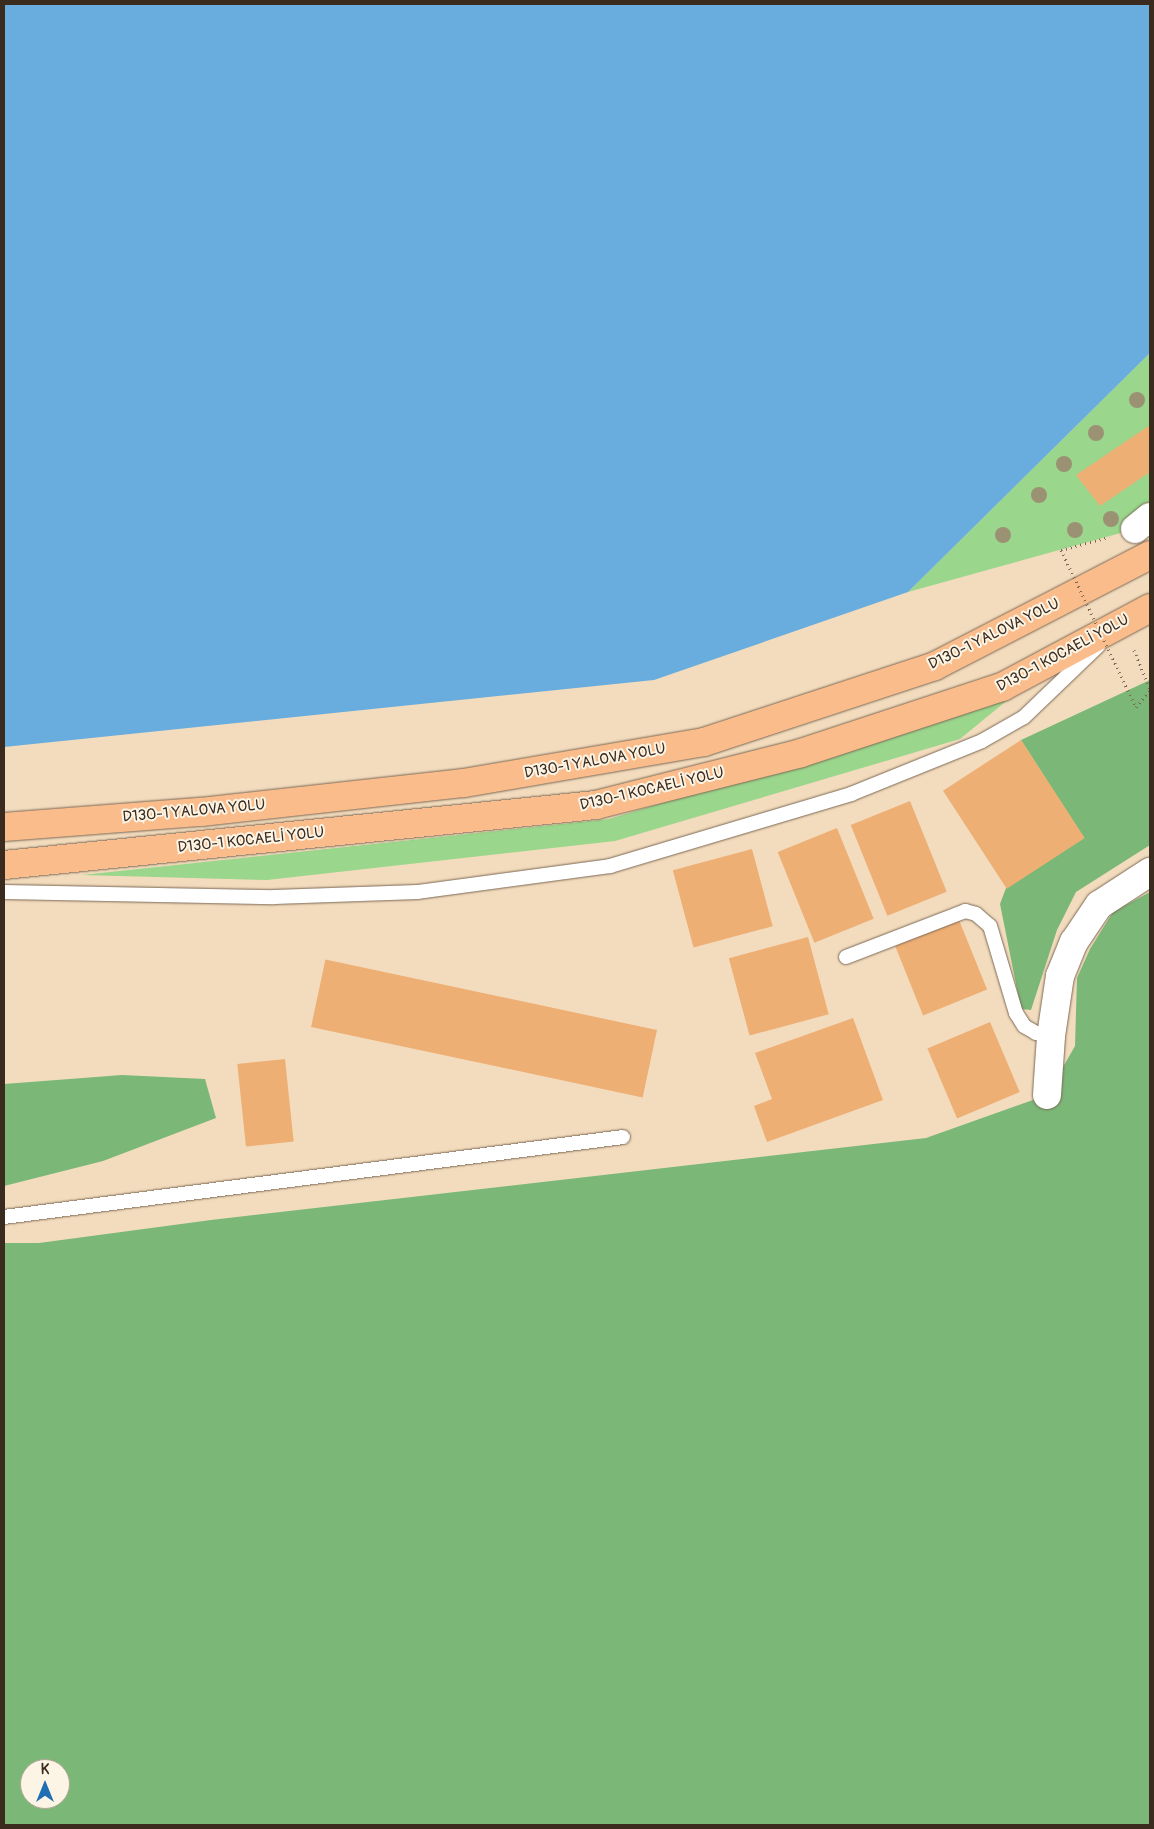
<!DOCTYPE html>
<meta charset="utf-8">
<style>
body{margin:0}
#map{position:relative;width:1154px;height:1829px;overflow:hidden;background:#f3dcbd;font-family:Pangolin,sans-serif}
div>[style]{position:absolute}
.green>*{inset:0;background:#9ad68b}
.forest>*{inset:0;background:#7bb777}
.water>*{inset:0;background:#68addd}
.building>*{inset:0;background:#eeaf75;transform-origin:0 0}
.path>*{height:3px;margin-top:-1.5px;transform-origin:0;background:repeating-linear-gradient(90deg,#7b6856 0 1px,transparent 0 5px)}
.roads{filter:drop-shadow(0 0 1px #7b6856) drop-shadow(0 0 1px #7b6856)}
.lane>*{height:14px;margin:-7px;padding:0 7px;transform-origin:7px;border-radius:7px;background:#fff}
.street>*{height:28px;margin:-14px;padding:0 14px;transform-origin:14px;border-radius:14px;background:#fff}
.highway>*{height:28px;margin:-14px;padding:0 14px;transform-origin:14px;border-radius:14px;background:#f9bc8a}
.path-bridge>*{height:3px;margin-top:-1.5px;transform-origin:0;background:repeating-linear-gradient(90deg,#7b6856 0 1px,transparent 0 5px)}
.trees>*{width:16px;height:16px;margin:-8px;border-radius:50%;background:#9b9274}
span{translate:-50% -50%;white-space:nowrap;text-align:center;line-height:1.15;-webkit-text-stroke:4px #fcf5e5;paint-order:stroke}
.street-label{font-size:15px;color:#3b2a1e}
.frame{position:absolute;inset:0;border:5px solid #3b2a1e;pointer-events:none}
.north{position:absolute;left:20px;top:1759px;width:50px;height:50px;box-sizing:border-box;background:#fcf5e5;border:1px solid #afa495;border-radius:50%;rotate:0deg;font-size:14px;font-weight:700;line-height:20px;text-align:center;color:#3b2a1e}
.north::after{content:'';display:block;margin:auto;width:18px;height:22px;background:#1f6fb2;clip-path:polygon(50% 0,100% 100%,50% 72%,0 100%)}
</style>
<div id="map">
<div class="green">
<div style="clip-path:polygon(1150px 353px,1150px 517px,1135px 529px,908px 592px)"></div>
<div style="clip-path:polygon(1010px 698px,960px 739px,615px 841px,267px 880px,82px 875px,609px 819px)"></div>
</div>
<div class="forest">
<div style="clip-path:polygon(1150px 680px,1150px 845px,1076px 892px,1057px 930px,1031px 1010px,1021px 1009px,1000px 904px,1006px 888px,1084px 838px,1021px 740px)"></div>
<div style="clip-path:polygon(evenodd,1150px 892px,1150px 1825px,4px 1825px,4px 1243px,39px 1243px,211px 1220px,926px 1138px,1047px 1095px,1075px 1046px,1077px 978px,1090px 949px,1113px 912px,1150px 892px,30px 1769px,60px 1769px,60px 1799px,30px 1799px,30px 1769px)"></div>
<div style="clip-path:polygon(122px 1075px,205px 1079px,216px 1118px,103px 1161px,4px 1186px,4px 1084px)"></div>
</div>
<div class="water">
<div style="clip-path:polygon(4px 4px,1150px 4px,1150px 353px,908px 592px,654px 680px,4px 747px)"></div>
</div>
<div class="building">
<div style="clip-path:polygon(1150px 425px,1150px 472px,1100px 506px,1076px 475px)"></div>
<div style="left:1021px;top:740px;width:117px;height:93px;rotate:57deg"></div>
<div style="left:910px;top:801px;width:98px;height:64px;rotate:68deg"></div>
<div style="left:837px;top:828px;width:98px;height:64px;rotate:68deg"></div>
<div style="left:752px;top:849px;width:80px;height:82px;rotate:75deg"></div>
<div style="left:959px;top:920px;width:75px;height:69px;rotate:68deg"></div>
<div style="left:808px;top:937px;width:80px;height:82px;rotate:75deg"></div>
<div style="clip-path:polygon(853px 1018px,883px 1100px,767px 1142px,754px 1106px,772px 1099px,755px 1053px)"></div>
<div style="left:990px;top:1022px;width:76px;height:68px;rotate:67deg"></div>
<div style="left:657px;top:1030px;width:69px;height:339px;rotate:102deg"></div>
<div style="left:285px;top:1059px;width:83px;height:48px;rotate:84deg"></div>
</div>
<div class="path">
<div style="left:1061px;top:550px;width:50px;rotate:-15.2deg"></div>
<div style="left:1134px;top:650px;width:42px;rotate:67.7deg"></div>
<div style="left:1136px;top:707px;width:22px;rotate:-51deg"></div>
</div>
<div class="roads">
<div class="lane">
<div style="left:4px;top:892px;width:270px;rotate:1.1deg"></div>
<div style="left:274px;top:897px;width:144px;rotate:-2deg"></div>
<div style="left:418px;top:892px;width:194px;rotate:-7.7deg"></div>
<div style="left:610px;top:866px;width:252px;rotate:-16.6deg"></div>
<div style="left:851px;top:794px;width:141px;rotate:-22deg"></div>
<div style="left:982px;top:741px;width:48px;rotate:-29.7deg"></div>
<div style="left:1024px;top:717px;width:103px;rotate:-43.8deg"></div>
<div style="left:846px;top:957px;width:128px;rotate:-21.1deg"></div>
<div style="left:965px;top:911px;width:11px;rotate:15deg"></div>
<div style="left:976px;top:914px;width:18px;rotate:41deg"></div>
<div style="left:990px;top:926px;width:91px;rotate:73.4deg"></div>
<div style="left:1016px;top:1013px;width:15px;rotate:58deg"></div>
<div style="left:1024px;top:1026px;width:14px;rotate:30deg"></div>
<div style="left:1036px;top:1033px;width:15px;rotate:11deg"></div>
<div style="left:4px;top:1217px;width:624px;rotate:-7.36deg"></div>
</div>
<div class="street">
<div style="left:1135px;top:529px;width:19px;rotate:-39deg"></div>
<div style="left:1047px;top:1095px;width:59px;rotate:-86.1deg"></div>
<div style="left:1051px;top:1036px;width:61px;rotate:-81.5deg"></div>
<div style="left:1060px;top:976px;width:37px;rotate:-68deg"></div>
<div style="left:1074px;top:942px;width:45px;rotate:-56deg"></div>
<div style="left:1099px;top:905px;width:61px;rotate:-32.9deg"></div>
</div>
<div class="highway">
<div style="left:4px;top:827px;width:198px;rotate:-4.4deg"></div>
<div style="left:201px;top:812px;width:265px;rotate:-6.3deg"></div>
<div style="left:464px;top:783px;width:243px;rotate:-9.7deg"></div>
<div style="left:704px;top:742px;width:243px;rotate:-18.2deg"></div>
<div style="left:935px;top:666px;width:242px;rotate:-27.3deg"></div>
<div style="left:4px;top:865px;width:595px;rotate:-5.79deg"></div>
<div style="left:596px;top:805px;width:211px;rotate:-14.2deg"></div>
<div style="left:801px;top:753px;width:212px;rotate:-18.2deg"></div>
<div style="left:1002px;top:687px;width:168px;rotate:-28.1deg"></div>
</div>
</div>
<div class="path-bridge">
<div style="left:1061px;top:550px;width:174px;rotate:64.5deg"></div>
</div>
<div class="trees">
<div style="left:1137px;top:400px"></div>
<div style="left:1096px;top:433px"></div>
<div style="left:1064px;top:464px"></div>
<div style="left:1039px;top:495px"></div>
<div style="left:1111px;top:519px"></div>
<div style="left:1075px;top:530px"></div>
<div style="left:1003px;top:535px"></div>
</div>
<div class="street-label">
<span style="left:994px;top:634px;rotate:-26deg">D130-1 YALOVA YOLU</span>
<span style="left:1063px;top:653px;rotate:-28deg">D130-1 KOCAELİ YOLU</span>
<span style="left:595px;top:761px;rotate:-10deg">D130-1 YALOVA YOLU</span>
<span style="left:652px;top:789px;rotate:-13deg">D130-1 KOCAELİ YOLU</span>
<span style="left:194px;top:811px;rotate:-5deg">D130-1 YALOVA YOLU</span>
<span style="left:251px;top:840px;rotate:-6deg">D130-1 KOCAELİ YOLU</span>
</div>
<div class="frame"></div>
<div class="north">K</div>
</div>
